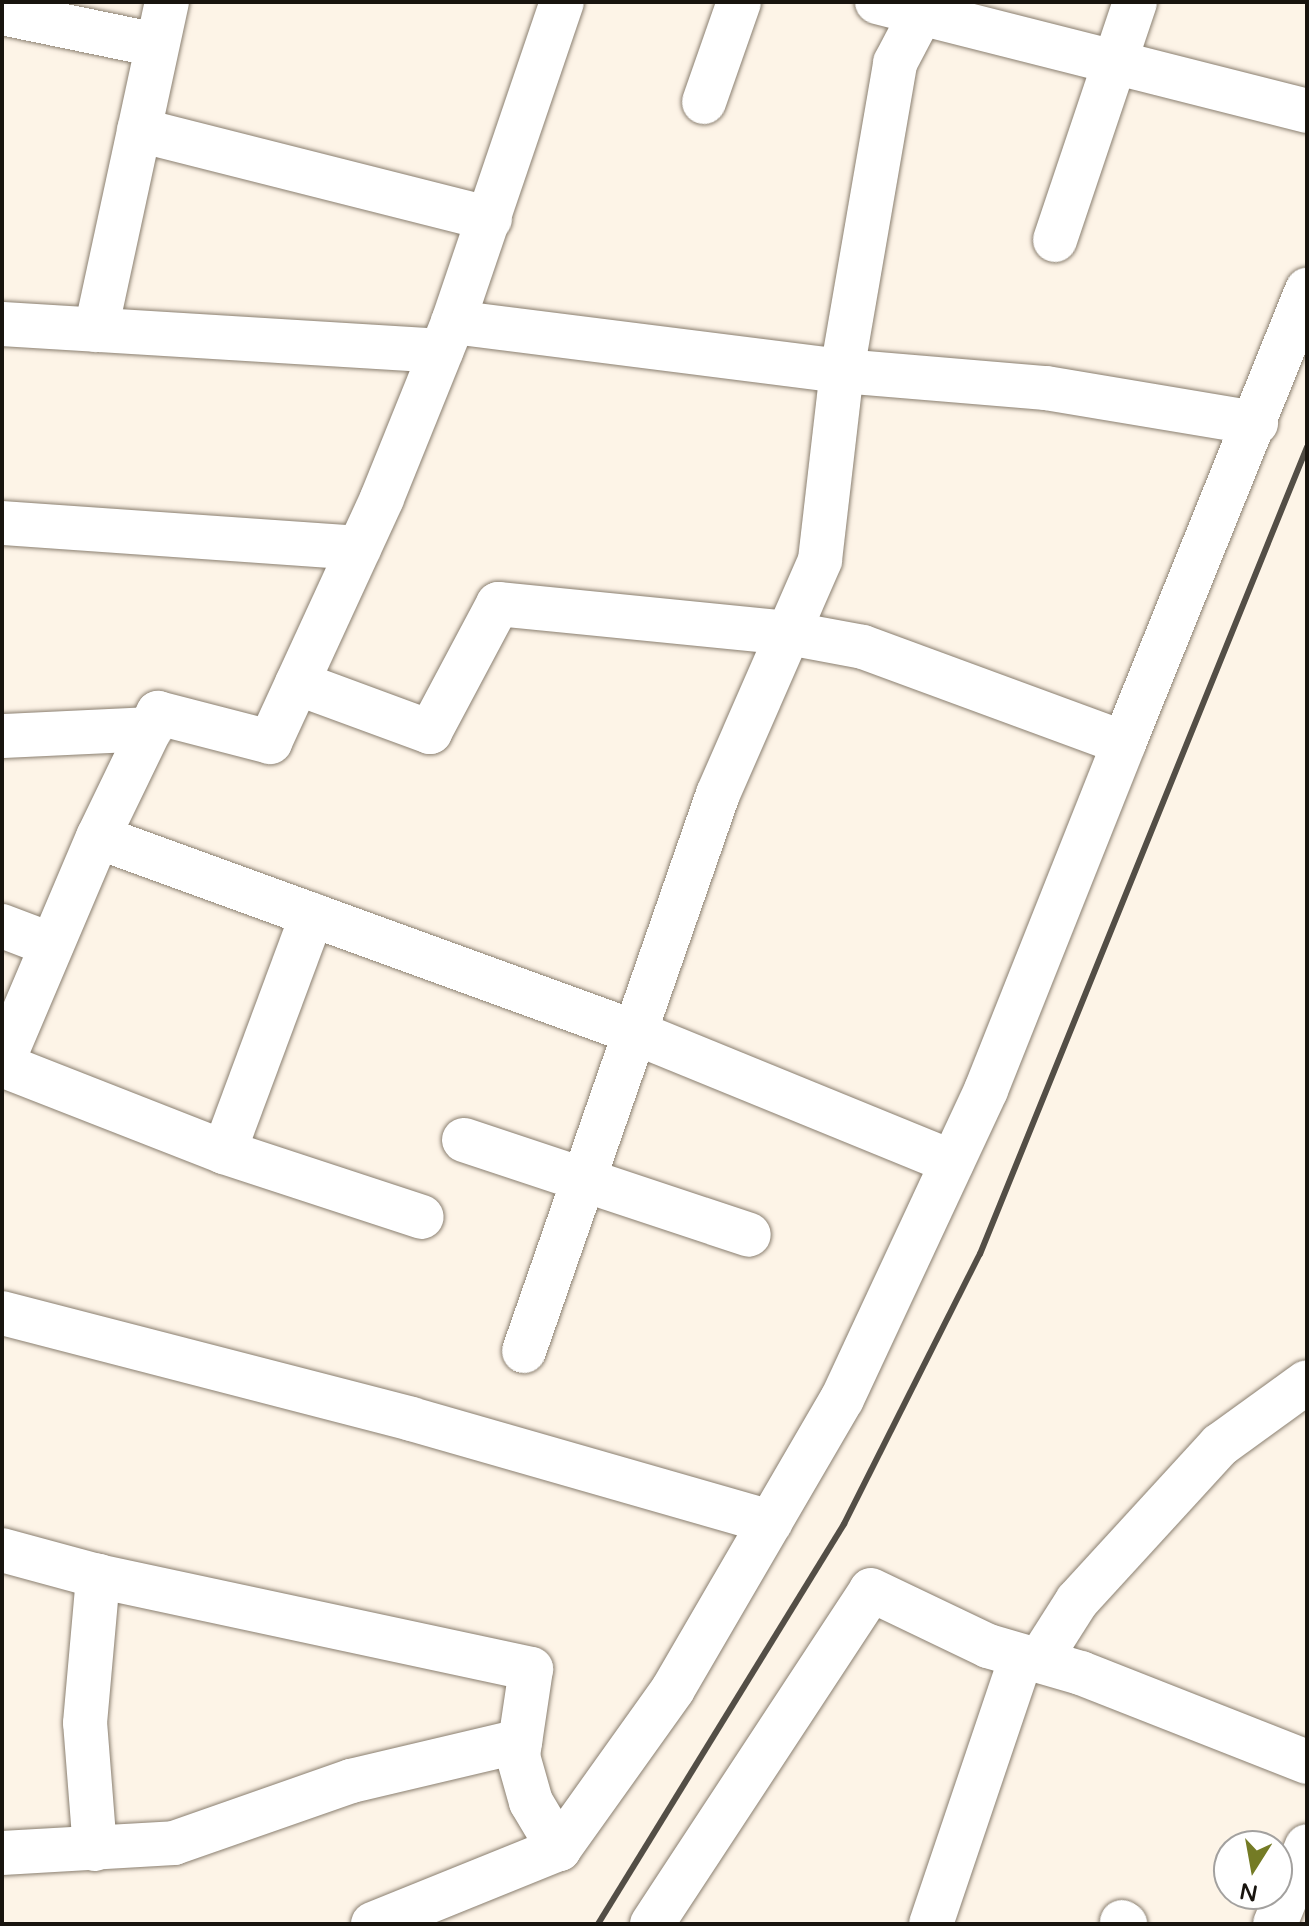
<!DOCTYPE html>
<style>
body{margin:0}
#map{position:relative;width:1309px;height:1926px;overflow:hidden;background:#fdf4e7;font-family:"Varela Round",sans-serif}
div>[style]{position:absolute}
.roads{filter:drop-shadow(0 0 2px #8a7f70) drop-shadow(0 0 2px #8a7f70)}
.minor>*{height:44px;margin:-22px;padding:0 22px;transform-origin:22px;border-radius:22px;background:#fff}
.rail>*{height:6px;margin:-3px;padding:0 3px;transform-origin:3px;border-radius:3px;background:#534e46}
span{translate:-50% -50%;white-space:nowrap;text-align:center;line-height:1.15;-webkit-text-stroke:7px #fff;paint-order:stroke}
.frame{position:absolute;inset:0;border:4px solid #18140e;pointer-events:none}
.north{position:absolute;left:1213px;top:1830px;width:80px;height:80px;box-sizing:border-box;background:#fff;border:2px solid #a3a19f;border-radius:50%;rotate:191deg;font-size:22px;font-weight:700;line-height:32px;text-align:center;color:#18140e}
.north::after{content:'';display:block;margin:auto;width:28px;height:36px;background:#747b25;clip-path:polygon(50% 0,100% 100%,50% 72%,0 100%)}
</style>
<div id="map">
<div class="roads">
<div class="minor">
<div style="left:877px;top:2px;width:444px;rotate:14.2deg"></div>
<div style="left:2px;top:13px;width:158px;rotate:11.7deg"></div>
<div style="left:704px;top:102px;width:106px;rotate:-70.7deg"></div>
<div style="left:139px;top:130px;width:362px;rotate:14.2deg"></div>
<div style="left:1055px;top:240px;width:251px;rotate:-71.4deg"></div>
<div style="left:453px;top:322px;width:338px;rotate:-71.2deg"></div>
<div style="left:2px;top:324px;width:440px;rotate:3.5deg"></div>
<div style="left:96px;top:330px;width:336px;rotate:-77.8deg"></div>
<div style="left:2px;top:523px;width:358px;rotate:4deg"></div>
<div style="left:297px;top:683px;width:142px;rotate:20.2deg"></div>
<div style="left:430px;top:732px;width:145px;rotate:-62deg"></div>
<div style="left:498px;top:604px;width:291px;rotate:5.7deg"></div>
<div style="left:788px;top:633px;width:76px;rotate:10.6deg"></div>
<div style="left:863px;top:647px;width:278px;rotate:20.2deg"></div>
<div style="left:1124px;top:743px;width:489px;rotate:-68deg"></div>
<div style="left:2px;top:736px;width:149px;rotate:-2.7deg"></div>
<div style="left:2px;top:926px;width:53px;rotate:20.8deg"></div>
<div style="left:2px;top:1063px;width:246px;rotate:-67deg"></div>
<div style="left:2px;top:1065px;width:238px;rotate:21.4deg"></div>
<div style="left:224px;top:1152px;width:253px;rotate:-69.6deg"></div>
<div style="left:464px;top:1140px;width:300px;rotate:18.4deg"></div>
<div style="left:224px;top:1152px;width:208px;rotate:18.2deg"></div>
<div style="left:952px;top:1162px;width:344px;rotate:-157.8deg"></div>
<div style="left:634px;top:1032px;width:570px;rotate:-160.01deg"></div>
<div style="left:98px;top:837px;width:138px;rotate:-64.2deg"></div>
<div style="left:158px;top:713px;width:116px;rotate:14.5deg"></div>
<div style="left:270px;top:742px;width:268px;rotate:-65.3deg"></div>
<div style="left:382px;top:498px;width:190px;rotate:-68deg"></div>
<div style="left:453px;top:322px;width:392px;rotate:7.2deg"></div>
<div style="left:842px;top:371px;width:205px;rotate:4.8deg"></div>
<div style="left:1046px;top:388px;width:213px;rotate:9.5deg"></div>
<div style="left:2px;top:1313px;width:423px;rotate:14.5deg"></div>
<div style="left:411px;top:1419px;width:374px;rotate:16deg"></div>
<div style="left:524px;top:1351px;width:590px;rotate:-70.8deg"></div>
<div style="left:718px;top:794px;width:255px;rotate:-66.4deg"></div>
<div style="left:820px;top:560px;width:190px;rotate:-83.4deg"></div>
<div style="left:842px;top:371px;width:313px;rotate:-80.2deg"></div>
<div style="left:895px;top:63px;width:69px;rotate:-62.3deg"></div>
<div style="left:2px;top:1550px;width:99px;rotate:15.2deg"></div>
<div style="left:98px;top:1576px;width:443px;rotate:12.1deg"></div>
<div style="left:531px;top:1669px;width:88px;rotate:98.5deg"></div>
<div style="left:518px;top:1756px;width:48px;rotate:74.2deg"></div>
<div style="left:531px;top:1802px;width:55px;rotate:59.2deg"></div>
<div style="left:1040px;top:1659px;width:69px;rotate:-57.5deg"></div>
<div style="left:1077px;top:1601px;width:212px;rotate:-47.5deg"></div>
<div style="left:1220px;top:1445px;width:107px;rotate:-35.9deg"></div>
<div style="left:95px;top:1849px;width:126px;rotate:-94.5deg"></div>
<div style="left:85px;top:1723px;width:148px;rotate:-84.9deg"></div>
<div style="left:2px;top:1853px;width:172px;rotate:-3.3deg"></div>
<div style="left:174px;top:1843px;width:188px;rotate:-19.3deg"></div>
<div style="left:351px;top:1781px;width:174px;rotate:-13.3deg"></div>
<div style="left:1122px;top:1922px;width:4px;rotate:34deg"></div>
<div style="left:373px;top:1924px;width:201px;rotate:-22deg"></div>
<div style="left:559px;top:1849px;width:196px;rotate:-54.5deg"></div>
<div style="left:673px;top:1689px;width:336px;rotate:-59.8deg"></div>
<div style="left:842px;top:1399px;width:341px;rotate:-65deg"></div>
<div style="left:986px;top:1090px;width:373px;rotate:-68.3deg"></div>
<div style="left:652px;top:1924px;width:399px;rotate:-56.7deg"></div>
<div style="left:871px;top:1590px;width:130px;rotate:25.6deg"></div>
<div style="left:988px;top:1646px;width:97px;rotate:16.2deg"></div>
<div style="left:1081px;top:1673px;width:243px;rotate:21.5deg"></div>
<div style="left:931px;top:1924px;width:281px;rotate:-71.3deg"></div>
<div style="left:1275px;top:1924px;width:84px;rotate:-67.7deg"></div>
</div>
</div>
<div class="rail">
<div style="left:598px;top:1924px;width:470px;rotate:-58.4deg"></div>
<div style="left:844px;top:1524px;width:302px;rotate:-63.3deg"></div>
<div style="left:980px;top:1254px;width:871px;rotate:-67.94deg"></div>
</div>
<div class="frame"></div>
<div class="north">N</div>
</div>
